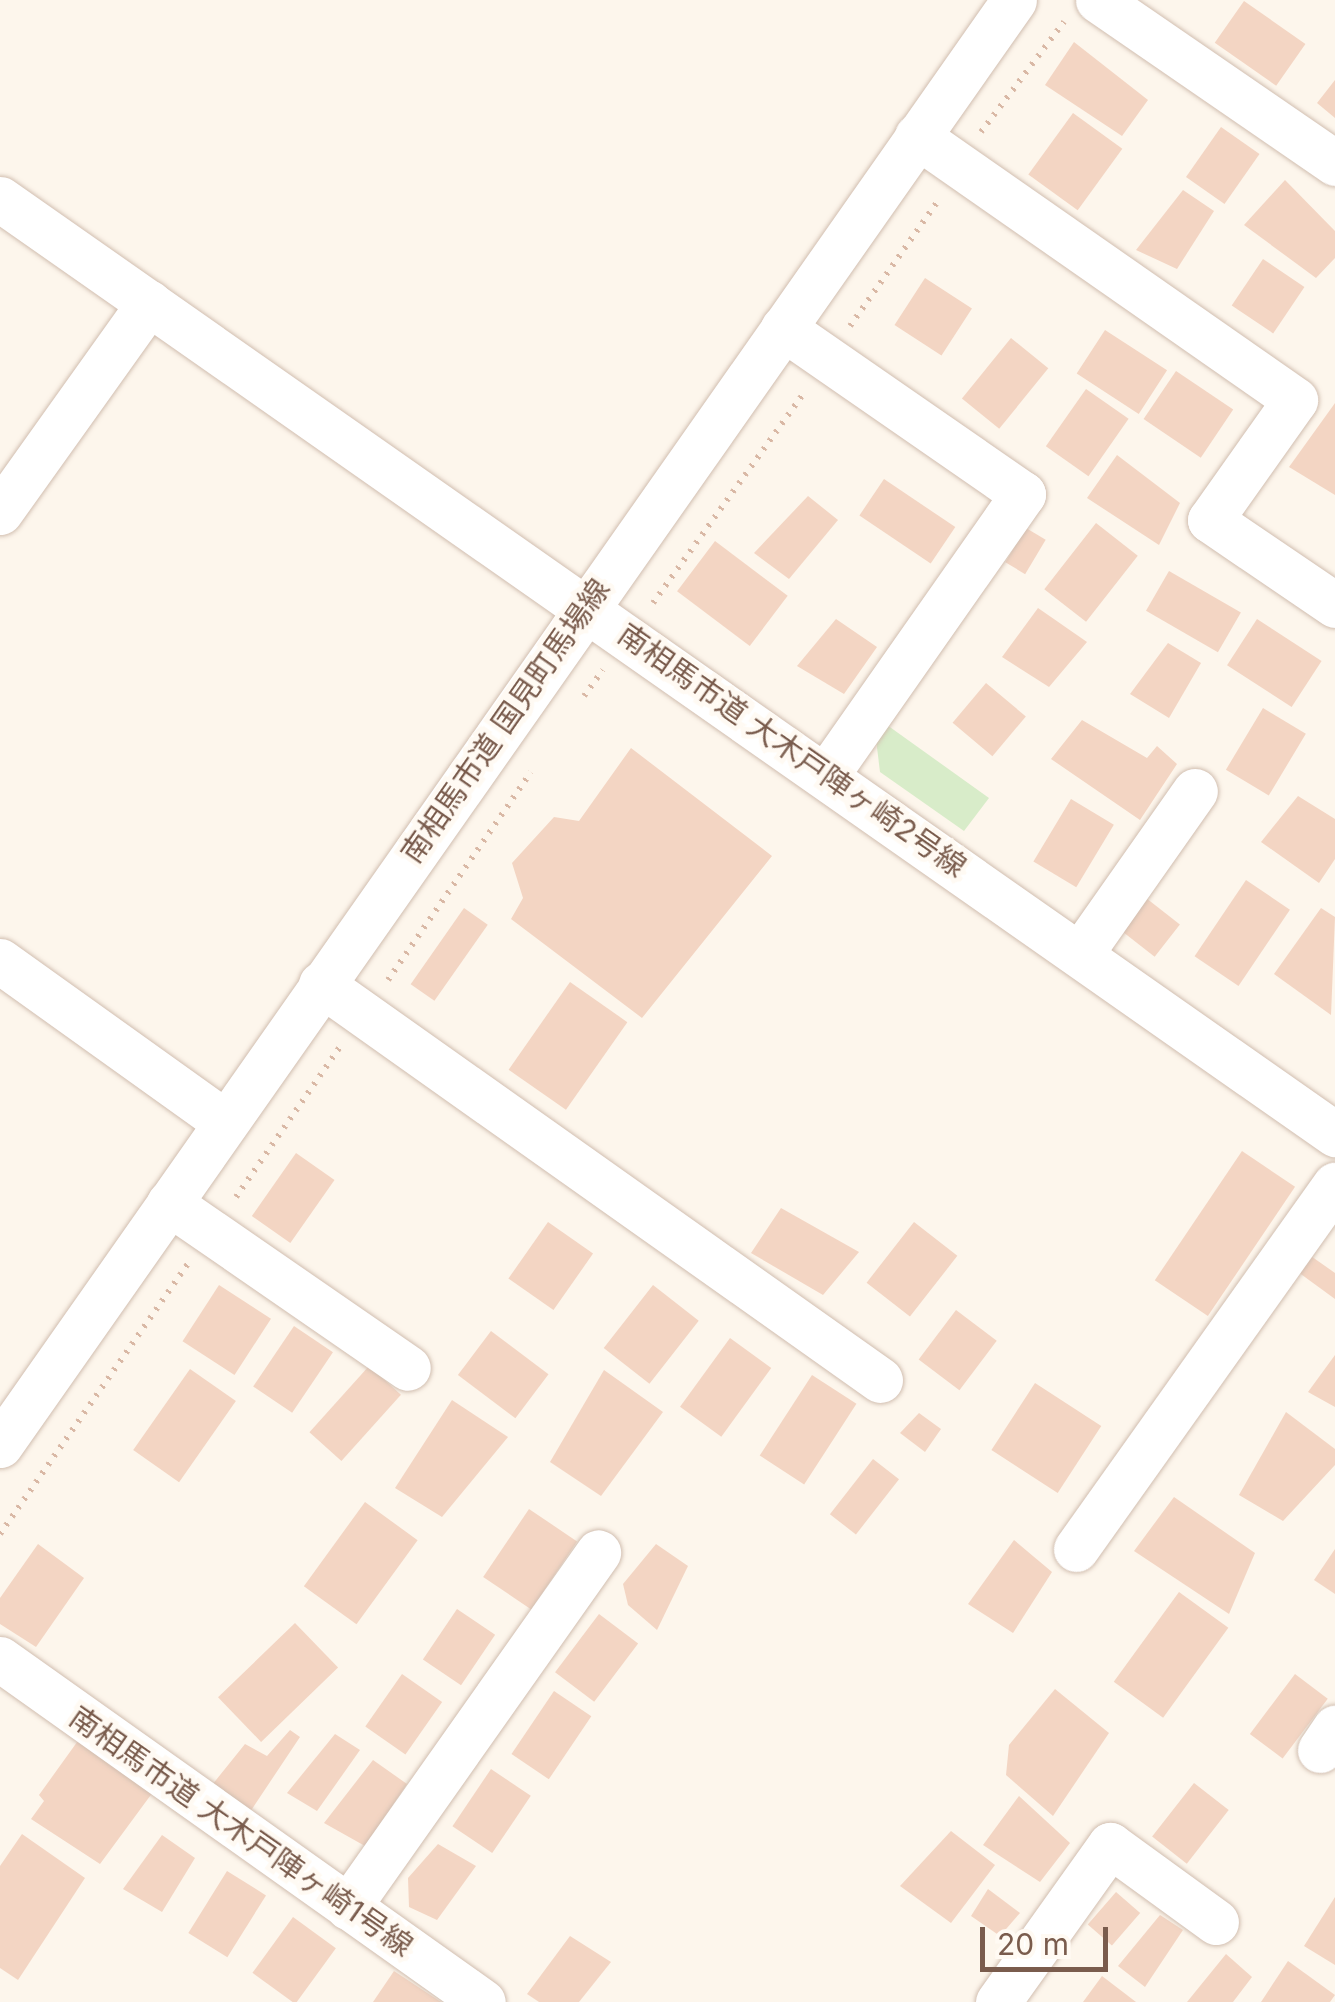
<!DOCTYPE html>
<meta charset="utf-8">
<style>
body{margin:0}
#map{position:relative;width:1335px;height:2002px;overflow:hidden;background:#fdf6ec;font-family:Inter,"Noto Sans JP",sans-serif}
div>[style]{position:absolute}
.green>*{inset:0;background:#d8ecc9}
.building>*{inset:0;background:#f3d5c3;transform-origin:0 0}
.path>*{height:6px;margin-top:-3px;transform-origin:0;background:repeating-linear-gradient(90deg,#d9b8a5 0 2.5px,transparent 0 10.5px)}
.roads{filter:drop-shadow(0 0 2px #d1beb0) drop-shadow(0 0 2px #d1beb0)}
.minor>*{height:45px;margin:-22.5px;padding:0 22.5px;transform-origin:22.5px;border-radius:22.5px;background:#fff}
span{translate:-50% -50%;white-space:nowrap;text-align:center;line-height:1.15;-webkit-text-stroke:9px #fffaf3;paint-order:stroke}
.street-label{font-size:30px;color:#7a5c4d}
.scale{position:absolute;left:980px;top:1927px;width:128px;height:45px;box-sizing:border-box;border:5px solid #7a5c4d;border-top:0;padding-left:12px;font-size:30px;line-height:35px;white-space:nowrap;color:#7a5c4d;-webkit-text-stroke:8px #fffaf3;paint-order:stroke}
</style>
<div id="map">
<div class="green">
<div style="clip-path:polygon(887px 725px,989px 798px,964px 831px,880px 772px,876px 739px)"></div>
</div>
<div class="building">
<div style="left:1244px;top:1px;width:75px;height:51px;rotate:35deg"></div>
<div style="clip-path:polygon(1074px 42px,1148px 100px,1122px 136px,1045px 85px)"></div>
<div style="clip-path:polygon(1335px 80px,1335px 118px,1317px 103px)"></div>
<div style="left:1073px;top:113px;width:61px;height:76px;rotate:36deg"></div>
<div style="left:1221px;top:127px;width:47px;height:61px;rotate:35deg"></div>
<div style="clip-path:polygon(1285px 180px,1335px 231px,1335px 258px,1316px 278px,1244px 225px)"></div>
<div style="clip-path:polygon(1183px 190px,1214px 211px,1177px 269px,1136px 250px)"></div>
<div style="left:1263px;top:259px;width:50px;height:56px;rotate:34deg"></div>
<div style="left:925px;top:278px;width:56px;height:56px;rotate:33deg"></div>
<div style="left:1105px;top:330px;width:74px;height:52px;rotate:33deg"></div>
<div style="left:1011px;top:338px;width:48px;height:78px;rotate:39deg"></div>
<div style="left:1176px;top:371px;width:69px;height:58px;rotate:34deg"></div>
<div style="left:1086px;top:389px;width:52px;height:70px;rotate:35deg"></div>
<div style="clip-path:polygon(1335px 403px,1335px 495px,1289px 467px)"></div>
<div style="clip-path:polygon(1117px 455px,1180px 503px,1159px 545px,1087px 498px)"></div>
<div style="left:884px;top:479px;width:86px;height:44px;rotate:34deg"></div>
<div style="clip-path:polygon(808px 496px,838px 520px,789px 579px,754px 553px)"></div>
<div style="left:1096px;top:523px;width:53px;height:84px;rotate:38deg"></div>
<div style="left:1026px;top:528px;width:23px;height:40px;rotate:31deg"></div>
<div style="left:715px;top:541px;width:91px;height:63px;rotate:37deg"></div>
<div style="left:1169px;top:571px;width:83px;height:46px;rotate:30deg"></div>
<div style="clip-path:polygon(1038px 608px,1087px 642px,1049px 687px,1002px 657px)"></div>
<div style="clip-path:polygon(836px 619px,877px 647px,844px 694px,797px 666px)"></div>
<div style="left:1257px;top:619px;width:77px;height:55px;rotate:33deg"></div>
<div style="clip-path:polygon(1168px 643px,1201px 663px,1169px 718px,1130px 694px)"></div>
<div style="left:986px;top:683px;width:52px;height:52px;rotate:40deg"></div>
<div style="left:1263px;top:708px;width:50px;height:72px;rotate:31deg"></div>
<div style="clip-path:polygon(1082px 720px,1147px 758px,1157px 746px,1177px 764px,1140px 820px,1051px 759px)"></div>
<div style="clip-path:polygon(631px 748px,772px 856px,642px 1018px,511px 919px,523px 898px,512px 863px,554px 817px,579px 821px)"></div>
<div style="clip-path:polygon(1298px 796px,1335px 819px,1335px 859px,1319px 883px,1261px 842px)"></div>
<div style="left:1071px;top:799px;width:50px;height:73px;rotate:31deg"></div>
<div style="left:1246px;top:880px;width:53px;height:92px;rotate:34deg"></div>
<div style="left:1146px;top:898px;width:43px;height:41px;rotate:38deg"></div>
<div style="left:464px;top:908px;width:29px;height:93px;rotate:35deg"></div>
<div style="clip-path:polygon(1321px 908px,1335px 917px,1331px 1015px,1274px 974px)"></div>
<div style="left:570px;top:982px;width:70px;height:107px;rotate:35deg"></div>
<div style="left:1242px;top:1151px;width:64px;height:156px;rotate:34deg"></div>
<div style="left:296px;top:1153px;width:47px;height:77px;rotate:35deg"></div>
<div style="clip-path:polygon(781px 1208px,859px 1252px,823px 1295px,751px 1253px)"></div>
<div style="left:548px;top:1222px;width:55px;height:69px;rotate:35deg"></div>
<div style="left:914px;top:1222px;width:55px;height:77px;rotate:38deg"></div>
<div style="clip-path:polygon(1308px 1254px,1335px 1273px,1335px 1299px,1298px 1272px)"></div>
<div style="left:219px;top:1285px;width:62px;height:67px;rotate:33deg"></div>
<div style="left:653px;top:1285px;width:58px;height:80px;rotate:38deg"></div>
<div style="left:956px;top:1310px;width:51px;height:62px;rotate:37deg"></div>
<div style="left:294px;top:1326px;width:47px;height:73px;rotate:34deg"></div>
<div style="left:491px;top:1331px;width:72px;height:55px;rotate:37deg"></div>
<div style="left:730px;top:1338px;width:51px;height:85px;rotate:36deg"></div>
<div style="clip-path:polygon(1335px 1355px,1335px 1407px,1308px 1392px)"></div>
<div style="left:369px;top:1366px;width:43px;height:89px;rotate:42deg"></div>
<div style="left:190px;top:1369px;width:56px;height:99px;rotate:35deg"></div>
<div style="clip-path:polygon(604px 1370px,663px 1412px,601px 1496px,550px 1462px)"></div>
<div style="left:812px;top:1375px;width:53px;height:96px;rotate:33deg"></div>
<div style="left:1035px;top:1383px;width:79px;height:80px;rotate:33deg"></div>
<div style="clip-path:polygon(452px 1400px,508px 1437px,442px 1517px,395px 1488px)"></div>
<div style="clip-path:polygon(1286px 1412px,1335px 1449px,1335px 1465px,1283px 1521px,1239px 1495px)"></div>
<div style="clip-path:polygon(919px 1413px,941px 1429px,925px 1452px,900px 1433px)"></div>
<div style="left:873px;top:1459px;width:33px;height:70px;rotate:38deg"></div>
<div style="clip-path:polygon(1174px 1497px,1255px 1553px,1229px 1614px,1134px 1551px)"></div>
<div style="left:365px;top:1502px;width:65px;height:104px;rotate:36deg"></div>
<div style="left:529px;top:1509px;width:58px;height:82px;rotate:34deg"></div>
<div style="clip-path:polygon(1014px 1540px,1052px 1572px,1013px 1633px,968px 1604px)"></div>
<div style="clip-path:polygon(38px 1544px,84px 1578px,36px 1647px,0 1624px,0 1598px)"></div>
<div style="clip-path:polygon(656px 1544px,688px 1566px,657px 1630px,628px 1605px,623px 1584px)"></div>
<div style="clip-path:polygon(1335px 1549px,1335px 1594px,1314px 1580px)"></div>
<div style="left:1179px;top:1592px;width:61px;height:111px;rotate:36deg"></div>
<div style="left:457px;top:1609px;width:46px;height:61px;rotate:34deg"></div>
<div style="left:599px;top:1614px;width:49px;height:73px;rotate:37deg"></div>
<div style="left:295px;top:1623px;width:62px;height:107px;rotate:46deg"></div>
<div style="left:402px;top:1674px;width:49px;height:64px;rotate:35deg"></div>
<div style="left:1295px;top:1674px;width:41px;height:75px;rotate:37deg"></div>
<div style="clip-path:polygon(1055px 1689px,1109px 1733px,1053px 1816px,1006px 1775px,1009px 1745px)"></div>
<div style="left:554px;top:1691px;width:45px;height:76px;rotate:34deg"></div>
<div style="clip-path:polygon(290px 1730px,300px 1737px,250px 1812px,212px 1785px,245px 1744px,267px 1756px)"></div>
<div style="clip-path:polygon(335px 1734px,360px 1750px,317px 1811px,287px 1793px)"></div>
<div style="clip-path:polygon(80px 1738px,153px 1792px,100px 1864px,31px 1819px,44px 1801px,39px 1795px)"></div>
<div style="clip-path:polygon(373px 1760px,407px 1784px,365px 1846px,324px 1823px)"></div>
<div style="left:491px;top:1769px;width:48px;height:69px;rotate:34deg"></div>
<div style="left:1194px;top:1783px;width:44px;height:68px;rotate:38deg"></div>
<div style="clip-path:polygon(1019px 1796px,1070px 1843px,1040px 1882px,983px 1845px)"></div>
<div style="clip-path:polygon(951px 1831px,995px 1865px,951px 1923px,900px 1886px)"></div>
<div style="clip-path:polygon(22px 1834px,85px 1878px,18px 1980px,0 1968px,0 1866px)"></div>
<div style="clip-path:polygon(162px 1835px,195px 1858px,162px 1912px,123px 1889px)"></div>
<div style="clip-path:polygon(438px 1844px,476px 1866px,437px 1920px,409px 1907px,408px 1878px)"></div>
<div style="left:227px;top:1871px;width:46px;height:73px;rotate:32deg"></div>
<div style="clip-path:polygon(988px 1889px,1020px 1913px,1000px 1936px,971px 1916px)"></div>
<div style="left:1116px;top:1892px;width:32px;height:43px;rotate:41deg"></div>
<div style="clip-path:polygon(1335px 1897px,1335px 1965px,1304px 1946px)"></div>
<div style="clip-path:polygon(1160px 1915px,1183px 1930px,1145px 1987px,1118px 1966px)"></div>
<div style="left:293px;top:1917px;width:53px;height:69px;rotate:36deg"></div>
<div style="clip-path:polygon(570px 1936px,611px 1962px,579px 2002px,539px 2002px,527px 1994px)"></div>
<div style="clip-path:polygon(1226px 1954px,1252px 1977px,1233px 2002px,1187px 2002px)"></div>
<div style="clip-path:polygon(1288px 1961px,1335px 1995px,1330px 2002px,1261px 2002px)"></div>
<div style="clip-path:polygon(394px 1971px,441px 2002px,373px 2002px)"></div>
<div style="clip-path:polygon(1102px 1976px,1136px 2002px,1083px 2002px)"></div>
</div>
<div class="path">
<div style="left:981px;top:132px;width:138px;rotate:-53deg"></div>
<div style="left:850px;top:326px;width:151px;rotate:-54.9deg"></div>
<div style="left:653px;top:603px;width:257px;rotate:-54.3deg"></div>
<div style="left:584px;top:696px;width:32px;rotate:-54deg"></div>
<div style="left:388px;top:980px;width:252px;rotate:-55.5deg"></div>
<div style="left:236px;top:1197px;width:183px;rotate:-55.3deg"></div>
<div style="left:0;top:1534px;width:329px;rotate:-55.2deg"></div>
</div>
<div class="roads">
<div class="minor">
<div style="left:1098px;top:0;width:288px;rotate:34.5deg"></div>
<div style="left:917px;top:136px;width:461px;rotate:34.9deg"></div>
<div style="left:1295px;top:400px;width:147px;rotate:125.3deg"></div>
<div style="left:1210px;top:520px;width:151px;rotate:34.2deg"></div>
<div style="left:0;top:199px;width:1630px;rotate:35.01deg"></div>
<div style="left:783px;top:328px;width:292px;rotate:34.7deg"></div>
<div style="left:1023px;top:494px;width:342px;rotate:125deg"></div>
<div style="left:0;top:512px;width:257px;rotate:-54.5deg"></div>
<div style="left:1081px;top:953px;width:198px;rotate:-54.9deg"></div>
<div style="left:0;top:961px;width:277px;rotate:35.6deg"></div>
<div style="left:321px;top:984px;width:685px;rotate:35.31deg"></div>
<div style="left:169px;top:1203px;width:290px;rotate:34.6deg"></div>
<div style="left:0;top:1445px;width:1765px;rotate:-54.94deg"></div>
<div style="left:1076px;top:1549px;width:447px;rotate:-54.6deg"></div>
<div style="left:0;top:1659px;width:592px;rotate:35.38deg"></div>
<div style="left:1320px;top:1750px;width:27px;rotate:-56deg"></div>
<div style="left:348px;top:1907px;width:434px;rotate:-54.8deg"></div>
<div style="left:998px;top:2002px;width:193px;rotate:-54.5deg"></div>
<div style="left:1110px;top:1845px;width:131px;rotate:36deg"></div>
</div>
</div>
<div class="street-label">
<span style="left:505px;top:721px;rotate:-55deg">南相馬市道 国見町馬場線</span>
<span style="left:792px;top:750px;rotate:35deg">南相馬市道 大木戸陣ヶ崎2号線</span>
<span style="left:241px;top:1831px;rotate:35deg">南相馬市道 大木戸陣ヶ崎1号線</span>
</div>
<div class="scale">20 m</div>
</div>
